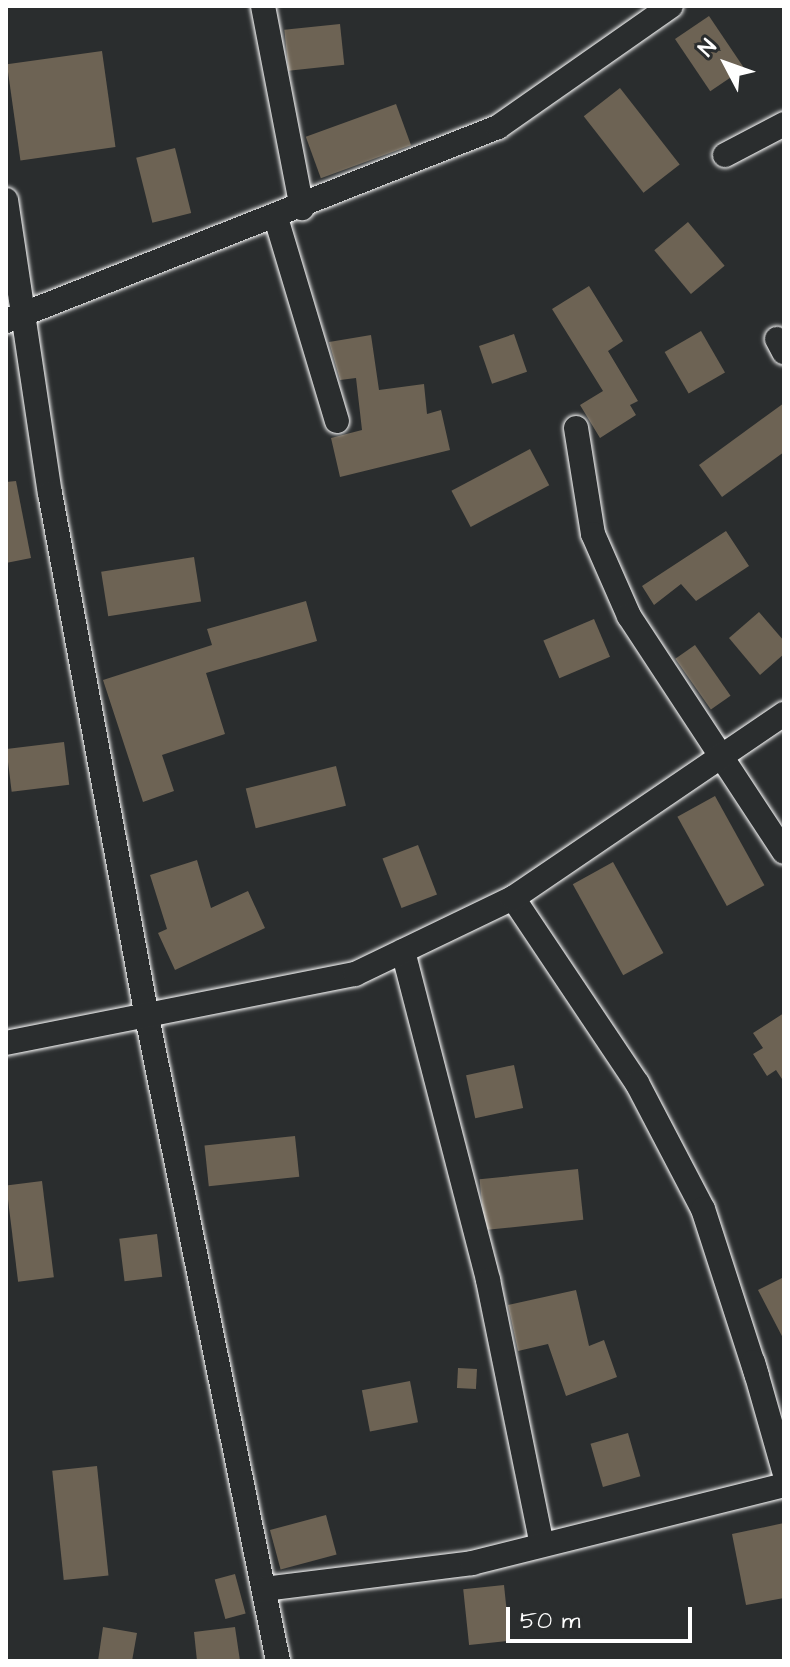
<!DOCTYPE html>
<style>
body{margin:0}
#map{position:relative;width:790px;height:1667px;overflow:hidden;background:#2a2d2e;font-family:"Architects Daughter",sans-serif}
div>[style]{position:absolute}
.building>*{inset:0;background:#6d6354;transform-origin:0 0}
.roads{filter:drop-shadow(0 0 2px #fff) drop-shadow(0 0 2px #fff)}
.minor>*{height:24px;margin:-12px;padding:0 12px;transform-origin:12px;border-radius:12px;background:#2a2d2e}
span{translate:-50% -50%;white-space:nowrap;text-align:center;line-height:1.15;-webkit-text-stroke:6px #2a2d2e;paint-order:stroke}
.frame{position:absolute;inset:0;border:8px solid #fff;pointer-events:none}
.north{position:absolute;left:686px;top:24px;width:80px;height:80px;-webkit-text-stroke:6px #2a2d2e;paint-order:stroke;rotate:311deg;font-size:22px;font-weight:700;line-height:32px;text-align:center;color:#fff}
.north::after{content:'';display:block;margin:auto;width:28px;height:36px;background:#fff;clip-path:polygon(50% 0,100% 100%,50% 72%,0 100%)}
.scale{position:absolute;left:506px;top:1607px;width:186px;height:36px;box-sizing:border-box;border:4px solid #fff;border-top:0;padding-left:10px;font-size:24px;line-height:28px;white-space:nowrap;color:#fff;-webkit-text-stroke:6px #2a2d2e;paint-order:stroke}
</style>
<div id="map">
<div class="building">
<div style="left:709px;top:16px;width:63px;height:41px;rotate:56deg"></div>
<div style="left:340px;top:24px;width:41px;height:56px;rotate:84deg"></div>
<div style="left:102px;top:51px;width:97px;height:96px;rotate:82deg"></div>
<div style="left:620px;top:88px;width:97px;height:46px;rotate:52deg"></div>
<div style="left:396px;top:104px;width:44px;height:96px;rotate:70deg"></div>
<div style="left:175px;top:148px;width:67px;height:40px;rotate:76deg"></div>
<div style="left:688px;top:222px;width:57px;height:44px;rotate:50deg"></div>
<div style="clip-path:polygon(589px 286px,623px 341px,608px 351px,638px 401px,630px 405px,636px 415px,600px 438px,580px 405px,603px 391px,552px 309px)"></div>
<div style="left:701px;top:331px;width:48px;height:42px;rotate:60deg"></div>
<div style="left:514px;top:334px;width:40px;height:37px;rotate:71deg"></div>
<div style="clip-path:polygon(371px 335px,379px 390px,424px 384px,427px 414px,441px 410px,450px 450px,340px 477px,331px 438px,362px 430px,356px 378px,340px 380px,329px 342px)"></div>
<div style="clip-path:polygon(784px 403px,784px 452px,722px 497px,699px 465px)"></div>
<div style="left:530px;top:449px;width:41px;height:89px;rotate:62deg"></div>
<div style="clip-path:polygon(16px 481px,31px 558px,6px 563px,6px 482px)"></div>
<div style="clip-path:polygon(726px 531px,749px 566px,696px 601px,681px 584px,654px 605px,642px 586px)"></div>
<div style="left:194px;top:557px;width:45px;height:94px;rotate:81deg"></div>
<div style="clip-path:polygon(306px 601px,317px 641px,206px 673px,225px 734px,162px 755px,174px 791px,143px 802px,103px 680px,212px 645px,207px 629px)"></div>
<div style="clip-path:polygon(759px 612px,784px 641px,784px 654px,760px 675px,729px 638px)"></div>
<div style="left:594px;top:619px;width:41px;height:55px;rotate:67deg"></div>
<div style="left:695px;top:645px;width:62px;height:24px;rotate:55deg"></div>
<div style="left:64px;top:742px;width:43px;height:58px;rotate:83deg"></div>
<div style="left:336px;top:766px;width:41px;height:93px;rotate:76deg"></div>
<div style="left:715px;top:796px;width:102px;height:43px;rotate:61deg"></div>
<div style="left:418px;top:845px;width:53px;height:38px;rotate:69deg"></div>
<div style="clip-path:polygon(197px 860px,211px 908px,248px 891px,265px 928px,175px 970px,158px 933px,167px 929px,150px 875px)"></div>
<div style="left:613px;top:862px;width:104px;height:46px;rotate:61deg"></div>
<div style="clip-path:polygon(784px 1013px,784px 1082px,776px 1070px,767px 1076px,753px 1054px,763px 1048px,753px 1033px)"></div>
<div style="left:514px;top:1065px;width:44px;height:49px;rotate:78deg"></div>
<div style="left:295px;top:1136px;width:41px;height:91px;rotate:84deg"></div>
<div style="left:578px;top:1169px;width:51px;height:99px;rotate:84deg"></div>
<div style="left:42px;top:1181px;width:97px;height:36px;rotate:83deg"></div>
<div style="left:157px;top:1234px;width:43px;height:38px;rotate:83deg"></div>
<div style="clip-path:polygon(784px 1277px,784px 1340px,758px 1290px)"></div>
<div style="clip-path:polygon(576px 1290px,589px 1346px,604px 1340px,617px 1377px,566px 1396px,548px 1344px,518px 1351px,508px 1305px)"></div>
<div style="left:458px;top:1368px;width:19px;height:20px;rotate:3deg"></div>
<div style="left:410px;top:1381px;width:42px;height:49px;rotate:79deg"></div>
<div style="left:628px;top:1433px;width:45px;height:39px;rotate:74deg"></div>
<div style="left:97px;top:1466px;width:110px;height:45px;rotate:84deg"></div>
<div style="left:326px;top:1515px;width:41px;height:58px;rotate:75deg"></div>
<div style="clip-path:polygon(784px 1523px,784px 1598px,746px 1605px,732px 1534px)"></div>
<div style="left:235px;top:1574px;width:41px;height:21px;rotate:75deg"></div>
<div style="left:504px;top:1585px;width:56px;height:41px;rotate:84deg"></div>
<div style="clip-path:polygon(103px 1627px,137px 1633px,132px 1661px,98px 1661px)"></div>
<div style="clip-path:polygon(235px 1627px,240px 1661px,197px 1661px,194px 1632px)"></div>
</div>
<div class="roads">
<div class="minor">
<div style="left:263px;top:6px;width:206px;rotate:79.1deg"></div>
<div style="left:725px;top:155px;width:67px;rotate:-27.7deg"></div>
<div style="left:6px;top:200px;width:296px;rotate:81.5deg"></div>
<div style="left:50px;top:493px;width:533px;rotate:79.51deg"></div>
<div style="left:147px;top:1017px;width:657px;rotate:78.5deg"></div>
<div style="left:276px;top:218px;width:212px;rotate:73.3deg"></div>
<div style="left:6px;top:321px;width:529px;rotate:-21.52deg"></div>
<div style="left:498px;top:127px;width:211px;rotate:-35deg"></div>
<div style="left:777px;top:339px;width:15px;rotate:62deg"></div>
<div style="left:576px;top:428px;width:107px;rotate:80.9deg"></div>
<div style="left:593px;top:534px;width:90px;rotate:66.3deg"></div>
<div style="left:629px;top:616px;width:282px;rotate:56.7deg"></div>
<div style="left:513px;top:898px;width:223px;rotate:56.2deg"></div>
<div style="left:637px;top:1083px;width:142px;rotate:62.4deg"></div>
<div style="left:703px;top:1209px;width:176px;rotate:72.1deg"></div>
<div style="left:403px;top:951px;width:340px;rotate:75.5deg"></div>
<div style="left:488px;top:1280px;width:266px;rotate:78.5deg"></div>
<div style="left:6px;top:1043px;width:356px;rotate:-11.2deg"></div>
<div style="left:355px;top:974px;width:175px;rotate:-25.7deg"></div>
<div style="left:513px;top:898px;width:328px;rotate:-34.2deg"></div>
<div style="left:753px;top:1362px;width:113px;rotate:74.1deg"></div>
<div style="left:264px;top:1589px;width:210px;rotate:-7.1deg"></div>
<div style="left:472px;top:1563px;width:322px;rotate:-14deg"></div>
</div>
</div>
<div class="frame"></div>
<div class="north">N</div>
<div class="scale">50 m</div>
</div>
